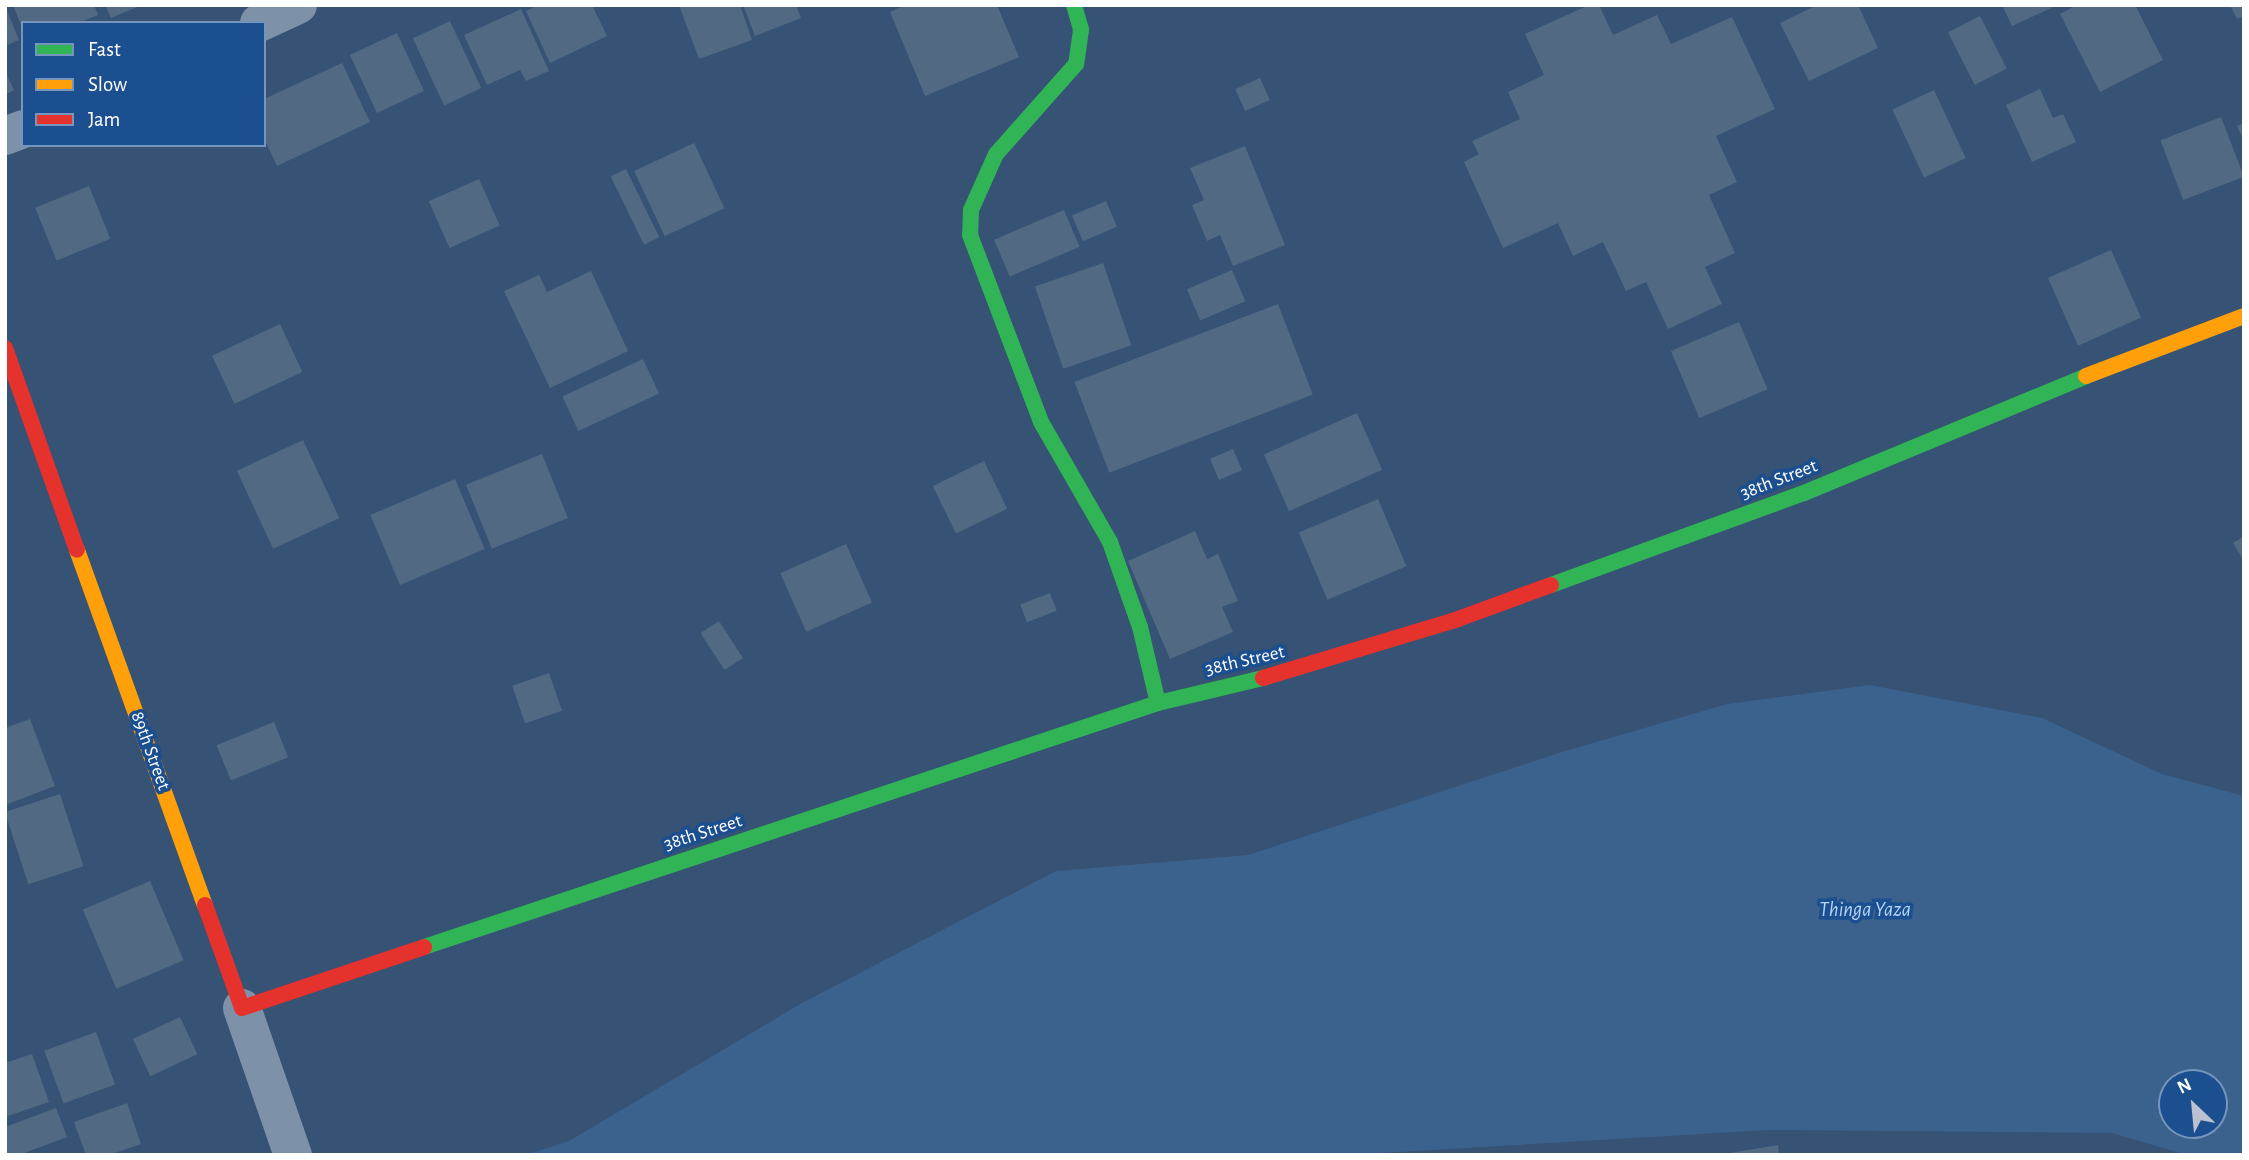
<!DOCTYPE html>
<style>
body{margin:0}
#map{position:relative;width:2249px;height:1160px;overflow:hidden;background:#365274;font-family:"Alegreya Sans",sans-serif}
div>[style]{position:absolute}
.water>*{inset:0;background:#3b618d}
.building>*{inset:0;background:#526984;transform-origin:0 0}
.street>*{height:38px;margin:-19px;padding:0 19px;transform-origin:19px;border-radius:19px;background:#7d92a8}
.fast>*{height:16px;margin:-8px;padding:0 8px;transform-origin:8px;border-radius:8px;background:#30b455}
.slow>*{height:16px;margin:-8px;padding:0 8px;transform-origin:8px;border-radius:8px;background:#ff9f0a}
.jam>*{height:16px;margin:-8px;padding:0 8px;transform-origin:8px;border-radius:8px;background:#e5322d}
span{translate:-50% -50%;white-space:nowrap;text-align:center;line-height:1.15;-webkit-text-stroke:7px #1b4f8f;paint-order:stroke}
.street-label{font-size:19px;color:#fff}
.water-label{font-size:21px;color:#b5d3f5;font-style:italic}
.frame{position:absolute;inset:0;border:7px solid #fff;pointer-events:none}
.legend{position:absolute;left:21px;top:21px;width:245px;height:126px;box-sizing:border-box;background:#1b4f8f;border:2px solid #7695bc;margin:0;padding:9px 12px;list-style:none;font-size:21px;color:#fff}
.legend li{display:flex;align-items:center;gap:14px;height:35px}
.legend b{width:35px;border:2px solid #7695bc}
.north{position:absolute;left:2158px;top:1069px;width:70px;height:70px;box-sizing:border-box;background:#1b4f8f;border:2px solid #7695bc;border-radius:50%;rotate:334deg;font-size:19px;font-weight:700;line-height:28px;text-align:center;color:#fff}
.north::after{content:'';display:block;margin:auto;width:24px;height:32px;background:#b9c2ce;clip-path:polygon(50% 0,100% 100%,50% 72%,0 100%)}
</style>
<div id="map">
<div class="water">
<div style="clip-path:polygon(evenodd,1870px 685px,2042px 718px,2162px 774px,2244px 796px,2244px 1155px,2187px 1155px,2112px 1133px,1769px 1130px,1349px 1155px,526px 1155px,569px 1141px,802px 1003px,1056px 871px,1248px 855px,1562px 752px,1727px 704px,1870px 685px,2172px 1083px,2214px 1083px,2214px 1125px,2172px 1125px,2172px 1083px)"></div>
</div>
<div class="building">
<div style="clip-path:polygon(13px 5px,94px 5px,98px 15px,78px 23px,23px 23px,23px 30px)"></div>
<div style="clip-path:polygon(105px 5px,142px 5px,111px 18px)"></div>
<div style="clip-path:polygon(538px 5px,592px 5px,607px 36px,550px 63px,526px 11px)"></div>
<div style="clip-path:polygon(679px 5px,740px 5px,752px 40px,699px 59px)"></div>
<div style="clip-path:polygon(743px 5px,796px 5px,801px 18px,755px 36px)"></div>
<div style="clip-path:polygon(905px 5px,997px 5px,1019px 57px,925px 96px,890px 12px)"></div>
<div style="clip-path:polygon(1589px 5px,1599px 5px,1613px 35px,1657px 15px,1671px 44px,1732px 17px,1775px 109px,1716px 136px,1737px 182px,1709px 195px,1735px 253px,1705px 267px,1722px 304px,1668px 329px,1646px 282px,1626px 291px,1603px 242px,1573px 256px,1558px 223px,1503px 248px,1464px 162px,1479px 154px,1472px 141px,1520px 119px,1508px 92px,1544px 75px,1525px 34px)"></div>
<div style="clip-path:polygon(1817px 5px,1858px 5px,1878px 48px,1809px 81px,1780px 23px)"></div>
<div style="clip-path:polygon(2002px 5px,2058px 5px,2012px 26px)"></div>
<div style="clip-path:polygon(2077px 5px,2135px 5px,2163px 60px,2100px 92px,2060px 14px)"></div>
<div style="clip-path:polygon(2230px 5px,2244px 5px,2244px 16px,2237px 19px)"></div>
<div style="clip-path:polygon(5px 6px,19px 40px,5px 46px)"></div>
<div style="clip-path:polygon(521px 9px,549px 71px,526px 81px,520px 70px,487px 85px,464px 35px)"></div>
<div style="left:1980px;top:16px;width:59px;height:36px;rotate:63deg"></div>
<div style="left:450px;top:21px;width:74px;height:41px;rotate:65deg"></div>
<div style="left:397px;top:33px;width:64px;height:52px;rotate:65deg"></div>
<div style="clip-path:polygon(342px 63px,370px 122px,277px 166px,264px 138px,264px 99px)"></div>
<div style="clip-path:polygon(5px 71px,14px 90px,5px 95px)"></div>
<div style="left:1260px;top:78px;width:24px;height:27px;rotate:66deg"></div>
<div style="clip-path:polygon(2040px 89px,2053px 118px,2063px 114px,2076px 142px,2032px 162px,2006px 105px)"></div>
<div style="left:1934px;top:90px;width:75px;height:46px;rotate:65deg"></div>
<div style="left:2221px;top:117px;width:64px;height:65px;rotate:69deg"></div>
<div style="clip-path:polygon(2244px 123px,2244px 141px,2237px 126px)"></div>
<div style="left:694px;top:143px;width:72px;height:66px;rotate:65deg"></div>
<div style="clip-path:polygon(1245px 146px,1285px 245px,1233px 266px,1220px 235px,1207px 241px,1192px 205px,1204px 200px,1190px 168px)"></div>
<div style="left:626px;top:169px;width:76px;height:17px;rotate:64deg"></div>
<div style="left:479px;top:179px;width:51px;height:55px;rotate:66deg"></div>
<div style="left:89px;top:186px;width:57px;height:58px;rotate:68deg"></div>
<div style="left:1106px;top:201px;width:28px;height:37px;rotate:67deg"></div>
<div style="left:1064px;top:210px;width:40px;height:76px;rotate:67deg"></div>
<div style="left:2111px;top:250px;width:74px;height:69px;rotate:66deg"></div>
<div style="left:1103px;top:263px;width:87px;height:72px;rotate:71deg"></div>
<div style="left:1232px;top:270px;width:34px;height:49px;rotate:67deg"></div>
<div style="clip-path:polygon(591px 271px,628px 351px,550px 388px,504px 291px,539px 275px,547px 292px)"></div>
<div style="left:1278px;top:304px;width:97px;height:218px;rotate:69deg"></div>
<div style="left:1739px;top:322px;width:73px;height:74px;rotate:67deg"></div>
<div style="left:280px;top:324px;width:53px;height:75px;rotate:65deg"></div>
<div style="left:643px;top:359px;width:38px;height:89px;rotate:65deg"></div>
<div style="left:1357px;top:413px;width:62px;height:102px;rotate:66deg"></div>
<div style="left:303px;top:440px;width:86px;height:73px;rotate:65deg"></div>
<div style="left:1233px;top:449px;width:23px;height:25px;rotate:67deg"></div>
<div style="left:542px;top:454px;width:69px;height:82px;rotate:68deg"></div>
<div style="left:984px;top:461px;width:53px;height:57px;rotate:64deg"></div>
<div style="left:455px;top:479px;width:76px;height:92px;rotate:67deg"></div>
<div style="left:1378px;top:499px;width:73px;height:86px;rotate:67deg"></div>
<div style="clip-path:polygon(1195px 531px,1207px 559px,1218px 554px,1238px 601px,1222px 607px,1233px 632px,1170px 659px,1128px 561px)"></div>
<div style="clip-path:polygon(2244px 536px,2244px 561px,2233px 543px)"></div>
<div style="left:846px;top:544px;width:64px;height:72px;rotate:66deg"></div>
<div style="left:1050px;top:593px;width:19px;height:32px;rotate:69deg"></div>
<div style="left:719px;top:621px;width:44px;height:22px;rotate:57deg"></div>
<div style="left:549px;top:673px;width:40px;height:39px;rotate:71deg"></div>
<div style="clip-path:polygon(30px 719px,55px 786px,5px 805px,5px 728px)"></div>
<div style="left:274px;top:722px;width:38px;height:62px;rotate:68deg"></div>
<div style="left:60px;top:794px;width:76px;height:58px;rotate:72deg"></div>
<div style="left:150px;top:881px;width:86px;height:73px;rotate:67deg"></div>
<div style="left:180px;top:1017px;width:41px;height:52px;rotate:65deg"></div>
<div style="left:96px;top:1032px;width:56px;height:55px;rotate:70deg"></div>
<div style="clip-path:polygon(32px 1054px,49px 1102px,5px 1117px,5px 1063px)"></div>
<div style="clip-path:polygon(127px 1103px,141px 1144px,109px 1155px,86px 1155px,74px 1122px)"></div>
<div style="clip-path:polygon(56px 1108px,67px 1137px,19px 1155px,5px 1155px,5px 1127px)"></div>
<div style="clip-path:polygon(1778px 1145px,1779px 1155px,1730px 1155px,1730px 1153px)"></div>
</div>
<div class="street">
<div style="left:259px;top:23px;width:43px;rotate:-24.8deg"></div>
<div style="left:5px;top:136px;width:19px;rotate:-21deg"></div>
<div style="left:242px;top:1008px;width:156px;rotate:70.9deg"></div>
</div>
<div class="fast">
<div style="left:1074px;top:5px;width:26px;rotate:74deg"></div>
<div style="left:1081px;top:30px;width:34px;rotate:98deg"></div>
<div style="left:1076px;top:64px;width:120px;rotate:131.6deg"></div>
<div style="left:996px;top:154px;width:61px;rotate:114.1deg"></div>
<div style="left:971px;top:210px;width:25px;rotate:92deg"></div>
<div style="left:970px;top:235px;width:200px;rotate:69.2deg"></div>
<div style="left:1041px;top:422px;width:138px;rotate:60.1deg"></div>
<div style="left:1110px;top:542px;width:90px;rotate:70.6deg"></div>
<div style="left:1140px;top:627px;width:78px;rotate:76.7deg"></div>
<div style="left:1551px;top:585px;width:269px;rotate:-20deg"></div>
<div style="left:1804px;top:493px;width:305px;rotate:-22.5deg"></div>
<div style="left:424px;top:947px;width:773px;rotate:-18.39deg"></div>
<div style="left:1158px;top:703px;width:108px;rotate:-13.4deg"></div>
</div>
<div class="slow">
<div style="left:2086px;top:376px;width:169px;rotate:-20.8deg"></div>
<div style="left:77px;top:550px;width:377px;rotate:70.2deg"></div>
</div>
<div class="jam">
<div style="left:5px;top:348px;width:214px;rotate:70.4deg"></div>
<div style="left:1263px;top:678px;width:204px;rotate:-16.8deg"></div>
<div style="left:1458px;top:619px;width:99px;rotate:-20.1deg"></div>
<div style="left:205px;top:905px;width:109px;rotate:70.2deg"></div>
<div style="left:242px;top:1008px;width:192px;rotate:-18.5deg"></div>
</div>
<div class="street-label">
<span style="left:1779px;top:480px;rotate:-21deg">38th Street</span>
<span style="left:1245px;top:661px;rotate:-13deg">38th Street</span>
<span style="left:150px;top:751px;rotate:70deg">89th Street</span>
<span style="left:703px;top:833px;rotate:-18deg">38th Street</span>
</div>
<div class="water-label">
<span style="left:1865px;top:910px">Thinga Yaza</span>
</div>
<div class="frame"></div>
<ul class="legend">
<li><b style="height:9px;background:#30b455"></b>Fast</li>
<li><b style="height:9px;background:#ff9f0a"></b>Slow</li>
<li><b style="height:9px;background:#e5322d"></b>Jam</li>
</ul>
<div class="north">N</div>
</div>
